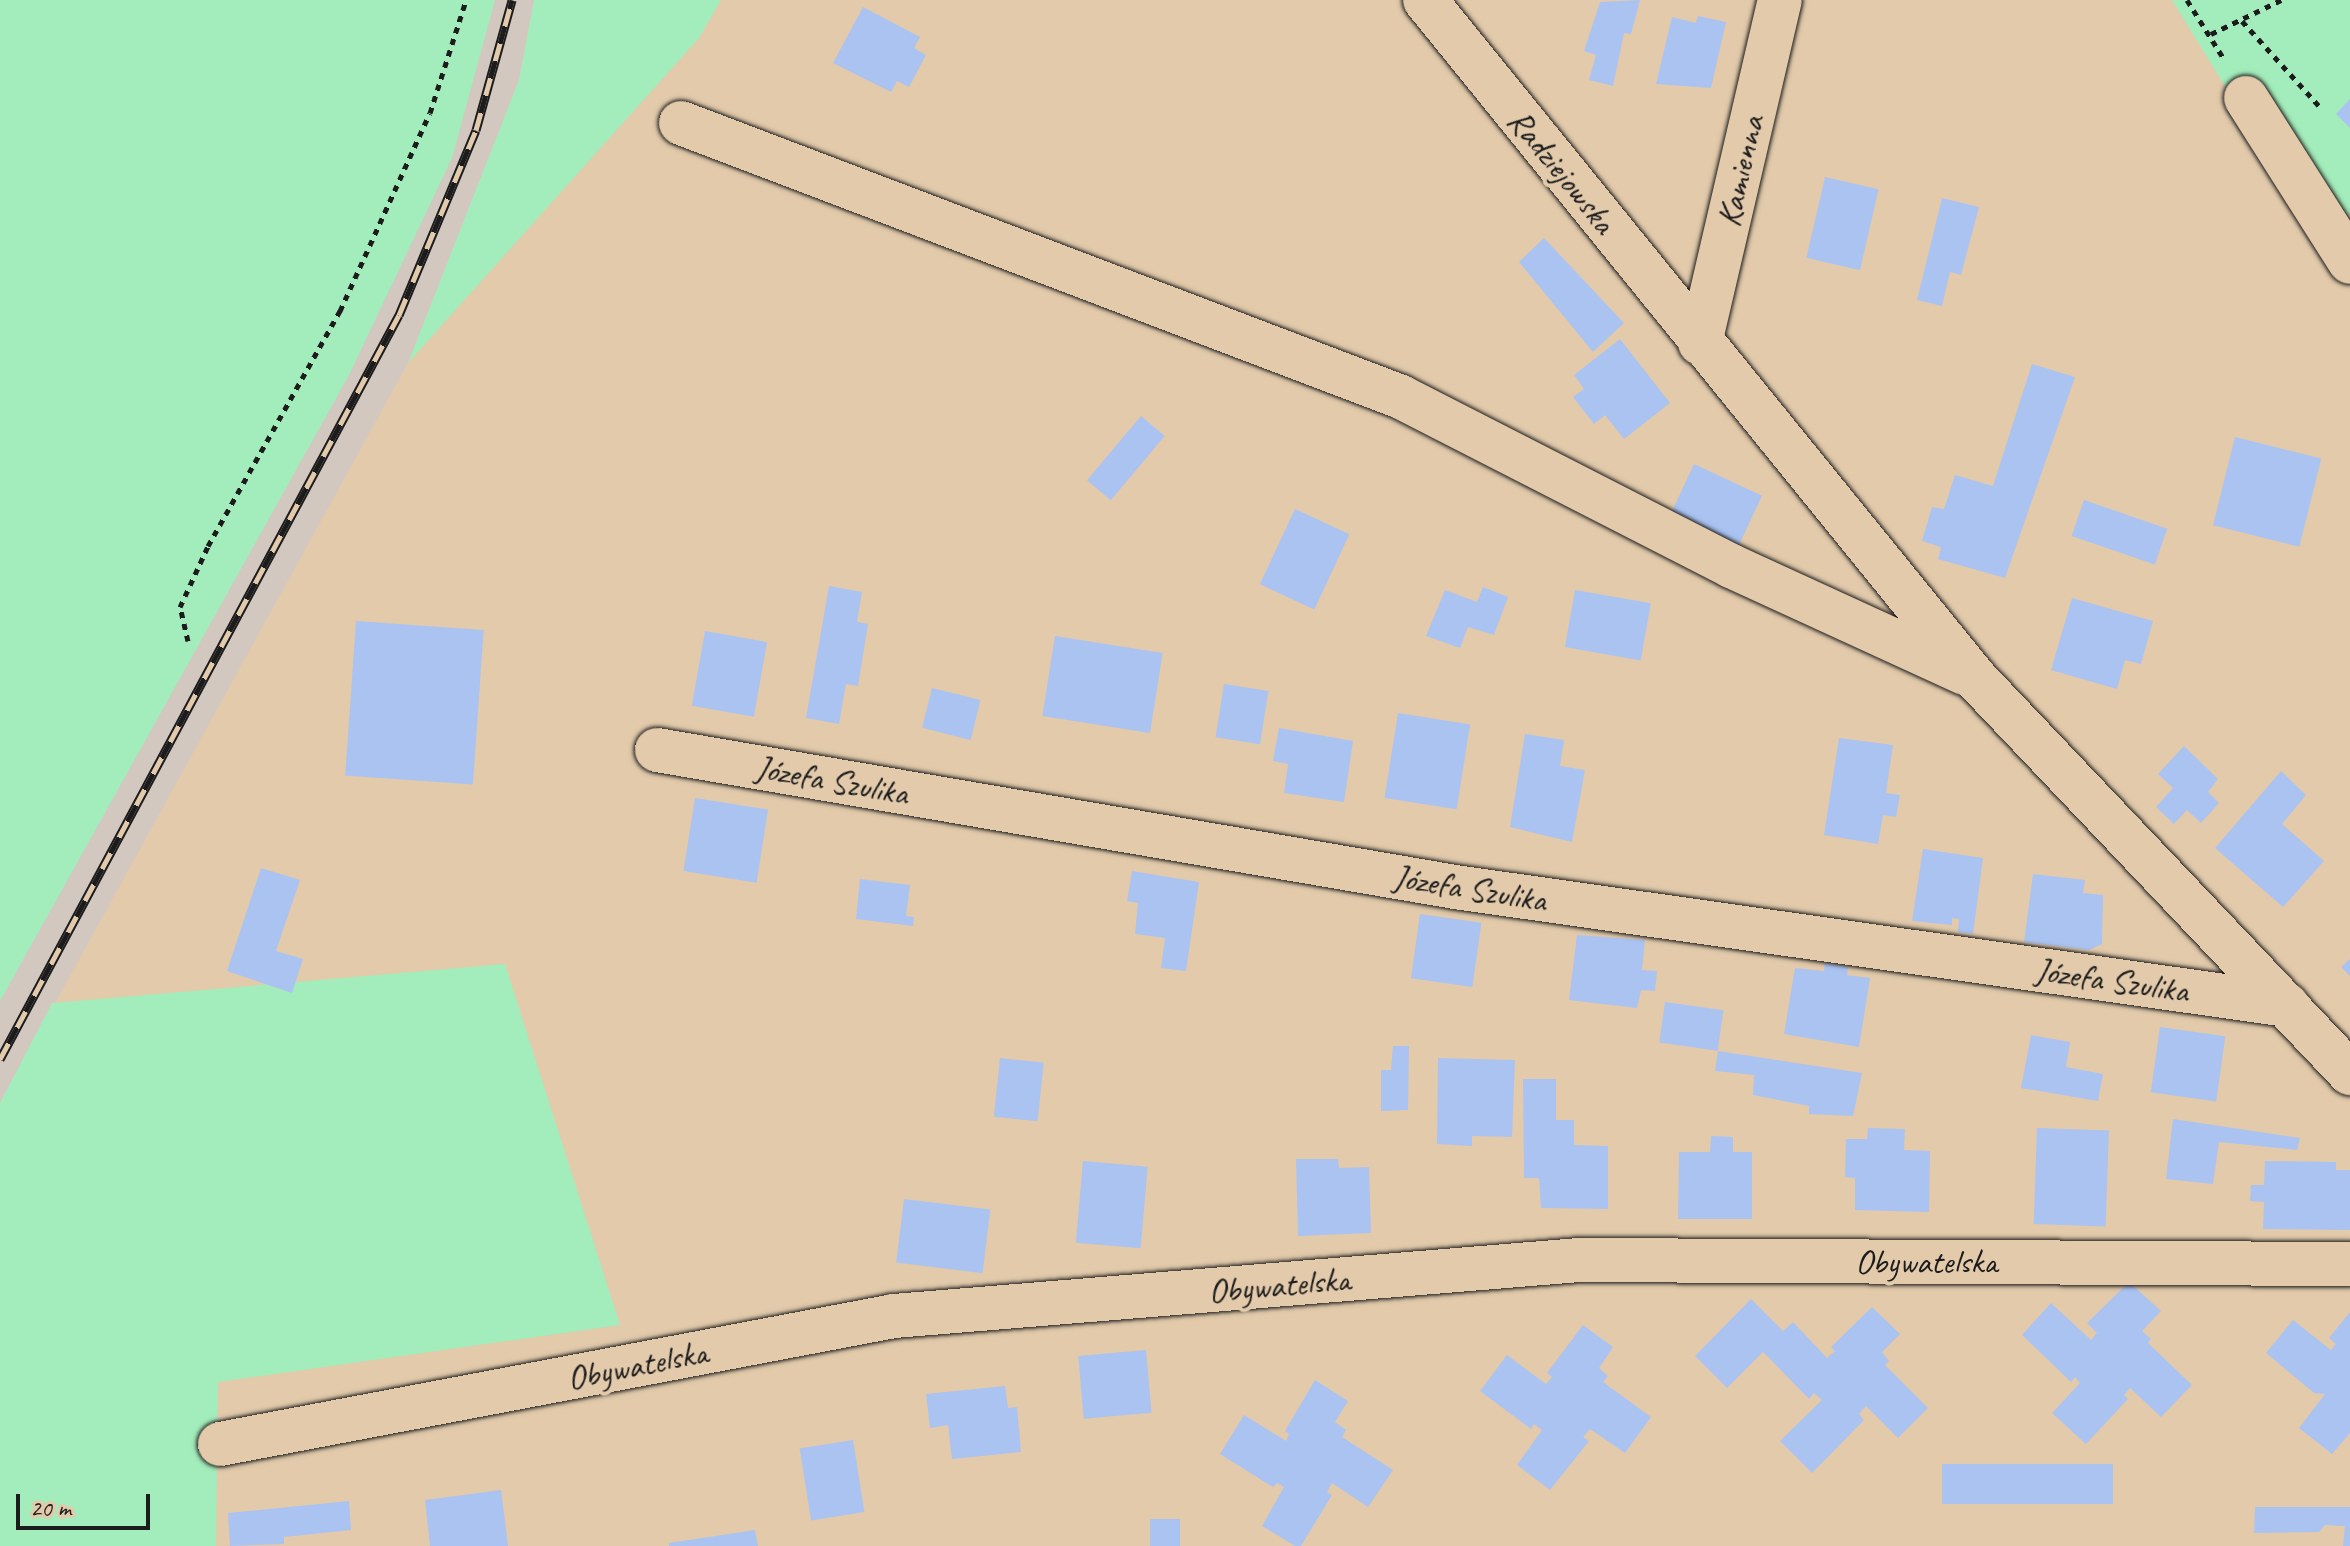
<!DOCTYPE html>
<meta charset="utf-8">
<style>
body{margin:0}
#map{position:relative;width:2350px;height:1546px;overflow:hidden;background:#e2caab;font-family:Caveat,sans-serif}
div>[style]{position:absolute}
.built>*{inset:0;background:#d2c8c0}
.green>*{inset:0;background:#a3ecbb}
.building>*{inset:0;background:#abc3f1;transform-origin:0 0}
.path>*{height:5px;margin-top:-2.5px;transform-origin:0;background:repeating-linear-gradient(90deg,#1c1c1c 0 6px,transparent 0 12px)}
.roads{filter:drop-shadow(0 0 2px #1c1c1c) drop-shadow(0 0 2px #1c1c1c)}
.minor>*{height:44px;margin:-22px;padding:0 22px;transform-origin:22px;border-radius:22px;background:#e2caab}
.rail>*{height:9px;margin-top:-4.5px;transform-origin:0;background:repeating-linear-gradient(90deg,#e2caab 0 18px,#1c1c1c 0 36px);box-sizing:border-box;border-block:2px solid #1c1c1c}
span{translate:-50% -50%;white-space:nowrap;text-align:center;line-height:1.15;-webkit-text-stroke:8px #e2caab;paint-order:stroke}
.street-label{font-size:34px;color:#1c1c1c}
.scale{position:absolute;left:16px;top:1494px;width:134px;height:36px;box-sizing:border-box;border:4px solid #1c1c1c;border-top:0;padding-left:10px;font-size:24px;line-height:28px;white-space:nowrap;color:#1c1c1c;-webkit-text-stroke:6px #e2caab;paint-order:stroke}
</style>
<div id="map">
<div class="built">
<div style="clip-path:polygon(495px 0,534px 0,519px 80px,408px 363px,0 1103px,0 1001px,452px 158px)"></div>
</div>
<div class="green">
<div style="clip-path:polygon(0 0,495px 0,452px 158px,349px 375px,0 1001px)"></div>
<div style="clip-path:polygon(534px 0,721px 0,699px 38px,408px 363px,519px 80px)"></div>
<div style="clip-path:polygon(2172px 0,2350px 0,2350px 213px,2340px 224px,2236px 104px)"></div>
<div style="clip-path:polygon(505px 964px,620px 1325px,218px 1382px,216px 1546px,0 1546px,0 1103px,52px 1003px)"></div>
</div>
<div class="building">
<div style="clip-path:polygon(1640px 0,1631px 34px,1624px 33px,1613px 86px,1589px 80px,1596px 55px,1584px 51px,1600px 2px)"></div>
<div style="clip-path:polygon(863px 7px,920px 37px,914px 48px,926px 55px,909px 87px,897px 81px,891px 92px,833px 63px)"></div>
<div style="clip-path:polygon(1698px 16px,1726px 22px,1711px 88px,1656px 84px,1672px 17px,1696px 23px)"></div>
<div style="clip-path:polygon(2350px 99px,2350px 128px,2336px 114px)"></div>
<div style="left:1825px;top:177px;width:55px;height:83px;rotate:13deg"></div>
<div style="clip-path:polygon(1942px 198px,1979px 207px,1961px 275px,1950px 272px,1942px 306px,1917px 300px)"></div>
<div style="clip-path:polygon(1544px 238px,1624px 323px,1593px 352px,1519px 262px)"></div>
<div style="clip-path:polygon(1620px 339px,1670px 403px,1624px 439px,1605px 415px,1594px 424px,1573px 397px,1584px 389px,1574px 375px)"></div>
<div style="clip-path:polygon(2032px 364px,2075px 377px,2005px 578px,1938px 559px,1941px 547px,1922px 541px,1932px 507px,1944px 509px,1955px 475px,1993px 486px)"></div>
<div style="left:1141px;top:416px;width:31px;height:84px;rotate:40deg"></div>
<div style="left:2235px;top:437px;width:89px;height:91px;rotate:14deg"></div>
<div style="left:1694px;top:464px;width:75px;height:62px;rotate:25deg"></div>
<div style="left:2084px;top:500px;width:88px;height:38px;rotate:19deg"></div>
<div style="left:1295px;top:509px;width:60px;height:83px;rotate:25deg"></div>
<div style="clip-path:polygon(829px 586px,862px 592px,857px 622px,868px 624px,858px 686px,846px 684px,839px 724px,806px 718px)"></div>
<div style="clip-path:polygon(1483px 587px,1508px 597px,1494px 635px,1468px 627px,1460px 648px,1426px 636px,1445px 590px,1477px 602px)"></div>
<div style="left:1575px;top:590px;width:77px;height:58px;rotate:10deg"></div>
<div style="clip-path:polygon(2072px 598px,2153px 621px,2141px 664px,2125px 660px,2117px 689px,2051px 670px)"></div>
<div style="left:356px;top:621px;width:128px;height:155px;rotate:4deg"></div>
<div style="left:705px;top:631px;width:63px;height:76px;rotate:10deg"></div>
<div style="left:1055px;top:636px;width:109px;height:81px;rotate:9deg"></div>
<div style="left:1224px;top:684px;width:45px;height:54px;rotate:9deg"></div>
<div style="left:932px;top:688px;width:50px;height:41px;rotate:14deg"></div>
<div style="left:1398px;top:713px;width:73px;height:86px;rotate:9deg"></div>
<div style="clip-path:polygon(1279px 728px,1353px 741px,1344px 802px,1284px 793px,1288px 764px,1273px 761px)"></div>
<div style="clip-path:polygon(1525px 734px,1564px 740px,1560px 766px,1585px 770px,1572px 842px,1510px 827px)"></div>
<div style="clip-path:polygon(1839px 738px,1893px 745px,1886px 793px,1900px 795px,1896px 817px,1883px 815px,1878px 844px,1824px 835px)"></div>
<div style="clip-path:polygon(2184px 746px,2218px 779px,2208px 792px,2219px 803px,2201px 823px,2187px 810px,2174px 824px,2156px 807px,2173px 788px,2158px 774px)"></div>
<div style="clip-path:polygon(2281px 771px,2306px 795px,2282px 824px,2324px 861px,2283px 907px,2215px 848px)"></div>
<div style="left:695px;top:798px;width:74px;height:74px;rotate:9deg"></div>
<div style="clip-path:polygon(1923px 849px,1983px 858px,1973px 934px,1958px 932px,1959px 919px,1952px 918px,1952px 925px,1912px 921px)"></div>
<div style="clip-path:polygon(261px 868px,300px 880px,276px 951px,303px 959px,292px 993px,227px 971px)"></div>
<div style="clip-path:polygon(1132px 871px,1199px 882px,1186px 971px,1161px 968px,1165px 938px,1135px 934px,1138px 903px,1127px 901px)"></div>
<div style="clip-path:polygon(2033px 874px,2085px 880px,2083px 893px,2103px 895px,2102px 944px,2089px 950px,2024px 942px)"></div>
<div style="clip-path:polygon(860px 879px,910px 885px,906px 916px,914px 917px,913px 926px,856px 919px)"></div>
<div style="left:1420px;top:914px;width:62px;height:65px;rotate:8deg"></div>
<div style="clip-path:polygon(1577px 935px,1645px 940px,1642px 970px,1657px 971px,1655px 991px,1641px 990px,1637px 1008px,1569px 1000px)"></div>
<div style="clip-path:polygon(2350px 959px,2350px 976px,2341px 967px)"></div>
<div style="clip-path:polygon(1825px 963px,1848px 967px,1847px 975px,1870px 978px,1859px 1047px,1784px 1034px,1795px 968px,1824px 971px)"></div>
<div style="left:1665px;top:1002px;width:59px;height:41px;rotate:8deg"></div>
<div style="left:2160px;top:1027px;width:66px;height:66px;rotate:8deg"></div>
<div style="clip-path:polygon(2031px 1035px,2070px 1042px,2066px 1067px,2103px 1074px,2098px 1101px,2021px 1088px)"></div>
<div style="clip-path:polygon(1393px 1046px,1409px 1046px,1408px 1110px,1381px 1111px,1381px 1070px,1391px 1070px)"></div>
<div style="clip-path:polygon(1718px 1051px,1862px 1073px,1853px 1116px,1809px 1114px,1809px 1106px,1753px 1095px,1754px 1075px,1715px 1071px)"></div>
<div style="left:1000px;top:1058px;width:44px;height:59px;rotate:6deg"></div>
<div style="clip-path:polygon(1438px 1058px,1515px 1060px,1512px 1137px,1472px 1136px,1472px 1146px,1437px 1144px)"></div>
<div style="clip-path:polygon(1523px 1079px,1556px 1079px,1556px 1120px,1574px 1120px,1574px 1145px,1608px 1146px,1608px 1209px,1541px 1208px,1539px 1178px,1524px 1178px)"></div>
<div style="clip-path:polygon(2173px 1119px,2300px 1138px,2297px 1150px,2219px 1142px,2213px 1184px,2166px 1179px)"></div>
<div style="clip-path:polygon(1868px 1128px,1905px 1129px,1904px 1150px,1930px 1151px,1929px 1212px,1855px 1210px,1855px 1178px,1845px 1177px,1846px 1139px,1867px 1139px)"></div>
<div style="left:2037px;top:1128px;width:72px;height:96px;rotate:2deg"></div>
<div style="clip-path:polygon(1711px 1136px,1733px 1137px,1733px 1152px,1752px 1152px,1752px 1219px,1678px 1219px,1679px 1152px,1710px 1152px)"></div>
<div style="clip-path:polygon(1296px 1159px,1338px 1159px,1339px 1168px,1369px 1167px,1371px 1233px,1298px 1236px)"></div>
<div style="left:1083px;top:1161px;width:65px;height:82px;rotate:5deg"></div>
<div style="clip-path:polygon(2265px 1161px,2336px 1162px,2336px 1170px,2350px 1170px,2350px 1230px,2263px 1229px,2264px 1202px,2250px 1201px,2251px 1185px,2264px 1185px)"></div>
<div style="left:904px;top:1199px;width:87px;height:64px;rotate:7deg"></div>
<div style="clip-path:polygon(2129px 1282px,2161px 1311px,2142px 1331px,2151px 1339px,2148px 1343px,2192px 1385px,2161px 1417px,2130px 1388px,2124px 1395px,2128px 1399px,2086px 1444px,2052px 1413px,2080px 1383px,2075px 1377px,2071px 1382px,2022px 1335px,2051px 1303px,2091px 1340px,2097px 1333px,2087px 1323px)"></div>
<div style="clip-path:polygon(1751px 1299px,1783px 1331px,1793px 1322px,1827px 1358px,1835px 1351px,1831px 1347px,1872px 1307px,1900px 1334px,1882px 1352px,1889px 1361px,1885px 1365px,1928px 1408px,1898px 1438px,1866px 1406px,1859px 1414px,1864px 1420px,1812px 1473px,1780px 1441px,1822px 1400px,1814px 1393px,1809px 1399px,1763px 1352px,1727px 1388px,1695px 1356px)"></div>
<div style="clip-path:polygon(2350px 1312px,2350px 1433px,2332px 1454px,2299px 1428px,2325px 1394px,2314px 1393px,2266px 1353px,2293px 1320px,2331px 1350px,2336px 1344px,2329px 1338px)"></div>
<div style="clip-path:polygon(1583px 1325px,1613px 1347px,1599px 1368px,1608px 1376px,1603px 1382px,1651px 1417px,1625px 1453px,1590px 1429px,1583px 1437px,1589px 1441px,1550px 1490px,1517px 1465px,1542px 1430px,1534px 1424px,1531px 1429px,1480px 1391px,1507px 1355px,1546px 1384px,1552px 1377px,1547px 1373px)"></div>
<div style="left:1146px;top:1350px;width:63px;height:68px;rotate:85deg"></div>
<div style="clip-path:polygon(1315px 1380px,1348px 1401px,1335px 1422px,1346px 1430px,1342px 1437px,1393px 1470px,1368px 1507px,1332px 1483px,1327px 1492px,1332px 1495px,1301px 1546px,1295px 1546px,1262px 1526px,1284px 1487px,1277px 1483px,1273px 1487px,1220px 1454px,1244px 1415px,1286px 1441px,1289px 1434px,1285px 1431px)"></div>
<div style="clip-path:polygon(1005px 1386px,1008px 1408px,1017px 1407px,1021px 1452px,952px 1459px,948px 1425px,930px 1428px,926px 1394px)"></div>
<div style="left:853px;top:1440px;width:73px;height:54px;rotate:81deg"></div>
<div style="left:1942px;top:1464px;width:171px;height:40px"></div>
<div style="clip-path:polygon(501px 1490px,508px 1546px,430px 1546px,425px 1500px)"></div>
<div style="clip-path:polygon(349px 1501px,351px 1530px,284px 1537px,284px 1544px,230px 1546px,228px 1513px)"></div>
<div style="clip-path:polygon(2255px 1507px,2350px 1507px,2350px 1546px,2343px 1546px,2345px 1526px,2325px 1525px,2319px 1532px,2254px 1533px)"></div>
<div style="left:1150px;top:1519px;width:30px;height:27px"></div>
<div style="clip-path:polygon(755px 1530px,758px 1546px,669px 1546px,669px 1543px)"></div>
</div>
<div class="path">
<div style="left:2187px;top:0;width:70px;rotate:57.9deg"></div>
<div style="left:2242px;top:21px;width:116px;rotate:47.8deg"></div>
<div style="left:2211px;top:34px;width:78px;rotate:-25.9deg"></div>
<div style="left:188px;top:641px;width:35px;rotate:-103deg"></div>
<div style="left:180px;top:607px;width:67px;rotate:-65.3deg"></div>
<div style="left:208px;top:546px;width:270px;rotate:-60.7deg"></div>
<div style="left:340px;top:311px;width:217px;rotate:-65.6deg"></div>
<div style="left:430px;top:113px;width:119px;rotate:-72.3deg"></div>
</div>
<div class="roads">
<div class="minor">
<div style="left:1425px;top:0;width:873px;rotate:50.95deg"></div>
<div style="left:1975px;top:678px;width:545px;rotate:46.49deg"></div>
<div style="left:2246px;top:98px;width:194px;rotate:57.6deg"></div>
<div style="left:681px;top:123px;width:770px;rotate:20.83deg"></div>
<div style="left:1401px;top:397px;width:371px;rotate:27.1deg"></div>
<div style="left:1731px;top:566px;width:257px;rotate:24.6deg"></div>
<div style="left:1700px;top:343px;width:352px;rotate:-76.9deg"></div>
<div style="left:657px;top:750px;width:810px;rotate:9.74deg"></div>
<div style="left:1455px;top:887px;width:840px;rotate:8.07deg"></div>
<div style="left:220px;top:1444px;width:686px;rotate:-10.75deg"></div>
<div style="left:894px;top:1316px;width:688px;rotate:-4.67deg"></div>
<div style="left:1580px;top:1260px;width:770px;rotate:0.3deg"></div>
</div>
</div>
<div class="rail">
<div style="left:0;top:1059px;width:844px;rotate:-61.8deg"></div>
<div style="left:399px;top:315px;width:200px;rotate:-67.4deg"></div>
<div style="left:476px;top:130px;width:135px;rotate:-74.5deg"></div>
</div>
<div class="street-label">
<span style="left:1562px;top:171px;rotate:51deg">Radziejowska</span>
<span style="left:1740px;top:171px;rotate:-77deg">Kamienna</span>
<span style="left:832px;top:780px;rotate:10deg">Józefa Szulika</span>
<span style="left:1470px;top:888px;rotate:9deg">Józefa Szulika</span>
<span style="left:2112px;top:980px;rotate:8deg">Józefa Szulika</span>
<span style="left:1926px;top:1262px">Obywatelska</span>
<span style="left:1279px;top:1285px;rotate:-5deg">Obywatelska</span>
<span style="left:637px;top:1365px;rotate:-11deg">Obywatelska</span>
</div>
<div class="scale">20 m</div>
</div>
